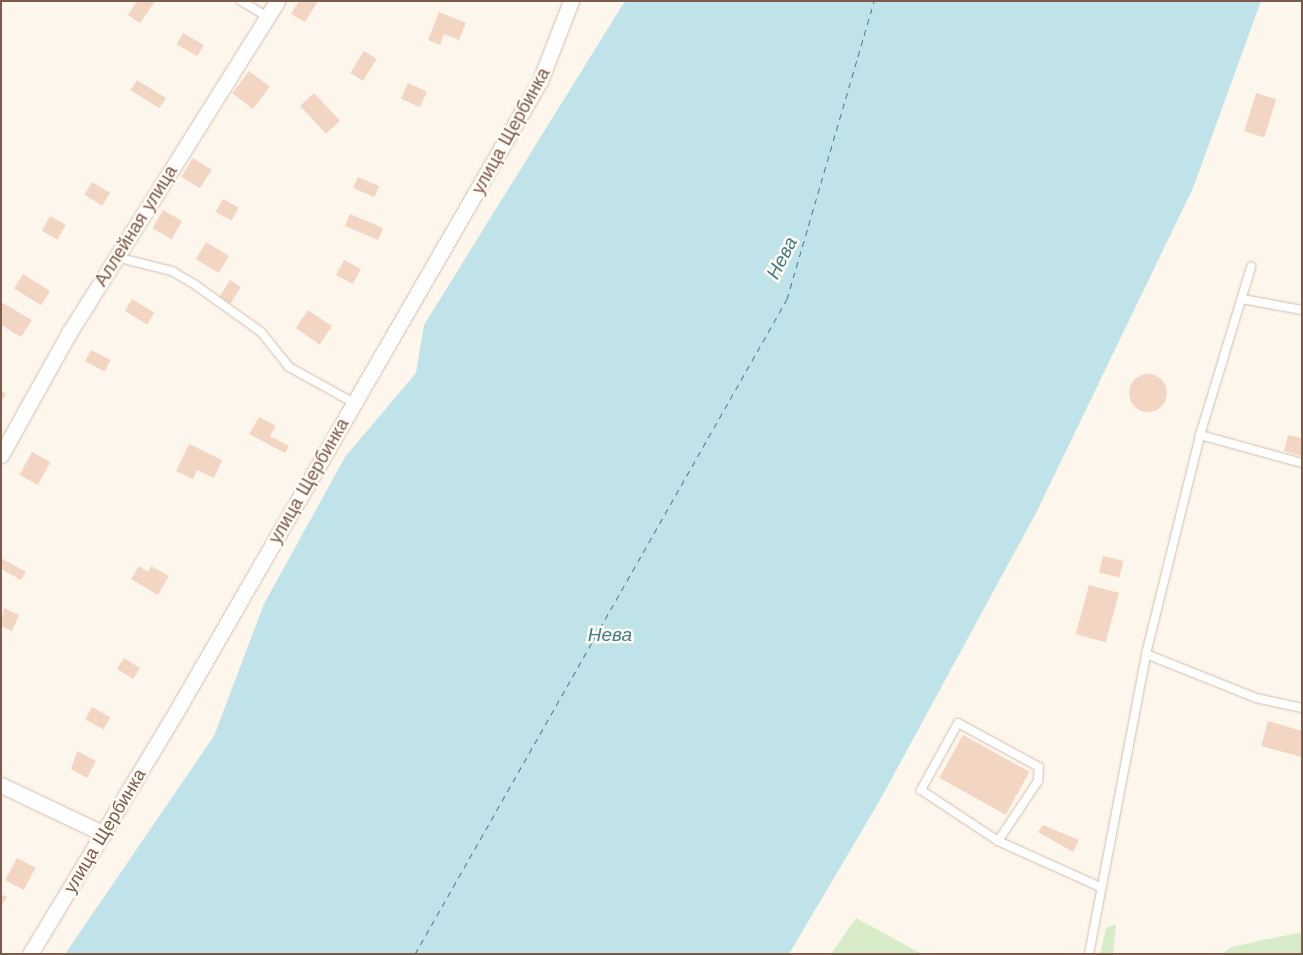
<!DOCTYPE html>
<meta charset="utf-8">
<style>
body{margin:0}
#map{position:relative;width:1303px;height:955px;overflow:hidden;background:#fdf6ec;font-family:"Work Sans",sans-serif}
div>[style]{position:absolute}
.green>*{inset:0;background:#d8ecc9}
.water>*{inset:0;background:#bfe3e8}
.ferry>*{height:1px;margin-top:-0.5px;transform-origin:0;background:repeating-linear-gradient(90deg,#437c86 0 6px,transparent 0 11px)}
.building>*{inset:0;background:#f3d5c3;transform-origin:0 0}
.round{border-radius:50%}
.roads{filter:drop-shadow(0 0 1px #d1beb0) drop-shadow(0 0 1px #d1beb0)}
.lane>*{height:8px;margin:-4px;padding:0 4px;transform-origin:4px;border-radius:4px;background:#fff}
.street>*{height:15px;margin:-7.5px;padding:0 7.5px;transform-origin:7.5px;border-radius:7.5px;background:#fff}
span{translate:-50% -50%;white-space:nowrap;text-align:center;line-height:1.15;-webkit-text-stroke:5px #fffaf3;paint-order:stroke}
.street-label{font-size:18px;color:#7a5c4d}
.water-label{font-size:19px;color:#437c86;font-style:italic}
.frame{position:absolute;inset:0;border:2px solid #7a5c4d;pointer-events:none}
</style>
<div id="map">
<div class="green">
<div style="clip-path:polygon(856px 918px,922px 954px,831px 954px)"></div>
<div style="clip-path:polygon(1116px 924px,1113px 954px,1100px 954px,1106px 928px)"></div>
<div style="clip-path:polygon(1302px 932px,1302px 954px,1222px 954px,1231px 947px)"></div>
</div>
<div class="water">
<div style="clip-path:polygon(625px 1px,1261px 1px,1193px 188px,1036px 513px,880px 800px,789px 954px,65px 954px,214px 736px,264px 604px,345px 457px,416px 373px,424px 325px)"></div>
</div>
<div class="ferry">
<div style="left:415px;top:954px;width:753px;rotate:-60.41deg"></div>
<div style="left:787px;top:299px;width:310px;rotate:-73.7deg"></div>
</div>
<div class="building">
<div style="clip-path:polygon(137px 1px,155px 1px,140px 23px,128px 15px)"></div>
<div style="clip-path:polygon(299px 1px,318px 1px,305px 22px,291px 14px)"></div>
<div style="clip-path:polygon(439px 12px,466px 23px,459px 40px,444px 34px,440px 45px,428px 40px)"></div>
<div style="left:183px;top:33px;width:24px;height:13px;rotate:30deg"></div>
<div style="left:364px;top:51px;width:15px;height:26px;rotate:32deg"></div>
<div style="left:249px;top:71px;width:26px;height:28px;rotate:37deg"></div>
<div style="left:137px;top:80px;width:34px;height:12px;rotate:32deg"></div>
<div style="left:408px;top:83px;width:21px;height:17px;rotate:25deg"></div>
<div style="left:314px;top:93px;width:38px;height:19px;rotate:47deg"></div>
<div style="left:1256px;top:93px;width:21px;height:40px;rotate:17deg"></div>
<div style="left:193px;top:158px;width:22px;height:22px;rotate:32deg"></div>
<div style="left:358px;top:177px;width:23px;height:12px;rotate:23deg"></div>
<div style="left:92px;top:182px;width:21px;height:15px;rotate:31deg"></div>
<div style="left:223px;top:199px;width:18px;height:15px;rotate:29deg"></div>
<div style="left:163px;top:210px;width:22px;height:21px;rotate:30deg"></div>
<div style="left:350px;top:214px;width:36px;height:13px;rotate:23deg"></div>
<div style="left:50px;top:216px;width:18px;height:17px;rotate:29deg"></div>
<div style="left:206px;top:242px;width:27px;height:20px;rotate:31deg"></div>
<div style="left:344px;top:260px;width:19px;height:17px;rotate:28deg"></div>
<div style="left:23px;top:274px;width:32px;height:17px;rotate:32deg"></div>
<div style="left:230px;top:280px;width:13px;height:20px;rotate:32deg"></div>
<div style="left:132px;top:299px;width:26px;height:14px;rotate:31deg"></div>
<div style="clip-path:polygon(1px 302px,32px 320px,21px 337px,1px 325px)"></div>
<div style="left:308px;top:310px;width:29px;height:22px;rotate:34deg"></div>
<div style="left:91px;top:350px;width:22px;height:13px;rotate:27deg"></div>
<div class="round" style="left:1129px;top:374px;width:38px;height:38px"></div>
<div style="clip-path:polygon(1px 391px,6px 394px,1px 402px)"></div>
<div style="clip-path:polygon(259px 417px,276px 426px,270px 436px,289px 446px,285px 453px,249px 434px)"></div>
<div style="clip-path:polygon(1288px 435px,1302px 438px,1302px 456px,1284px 451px)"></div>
<div style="clip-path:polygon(189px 444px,222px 460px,214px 478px,197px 470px,193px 479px,176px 471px)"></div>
<div style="left:32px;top:452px;width:21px;height:26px;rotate:29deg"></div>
<div style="left:1103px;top:556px;width:21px;height:17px;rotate:14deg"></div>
<div style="clip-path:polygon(1px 558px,26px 572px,21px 580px,1px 569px)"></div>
<div style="clip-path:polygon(139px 566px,148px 572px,151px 566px,169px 576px,158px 595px,131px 579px)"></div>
<div style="left:1089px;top:585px;width:31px;height:51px;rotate:15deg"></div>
<div style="clip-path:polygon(4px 608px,19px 615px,12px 631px,1px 626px)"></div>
<div style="left:124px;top:658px;width:19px;height:13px;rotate:32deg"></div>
<div style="left:92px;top:707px;width:21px;height:14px;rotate:29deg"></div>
<div style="clip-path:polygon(1268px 721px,1302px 731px,1302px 757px,1261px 746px)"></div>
<div style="left:963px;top:735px;width:76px;height:49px;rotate:29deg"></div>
<div style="clip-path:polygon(77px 751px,96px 761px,87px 778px,71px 769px)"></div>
<div style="clip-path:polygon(1043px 825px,1079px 840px,1073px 852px,1038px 832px)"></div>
<div style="left:17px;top:858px;width:21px;height:25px;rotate:28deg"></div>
<div style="clip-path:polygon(1px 894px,7px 897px,1px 906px)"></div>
</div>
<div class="roads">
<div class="lane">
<div style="left:241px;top:1px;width:31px;rotate:31deg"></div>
<div style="left:116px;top:257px;width:58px;rotate:14deg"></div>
<div style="left:172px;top:271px;width:26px;rotate:31deg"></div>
<div style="left:194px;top:284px;width:82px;rotate:35.6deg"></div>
<div style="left:261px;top:332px;width:45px;rotate:51.3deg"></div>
<div style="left:289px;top:367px;width:74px;rotate:29deg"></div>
<div style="left:1242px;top:299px;width:61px;rotate:10.4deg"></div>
<div style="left:1200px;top:435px;width:106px;rotate:15.4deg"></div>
<div style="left:1146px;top:654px;width:118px;rotate:21.8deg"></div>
<div style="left:1256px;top:698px;width:47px;rotate:12.3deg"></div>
<div style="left:998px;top:841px;width:72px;rotate:-56.3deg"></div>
<div style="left:1038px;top:781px;width:14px;rotate:-86deg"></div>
<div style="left:1039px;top:767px;width:92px;rotate:-151.5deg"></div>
<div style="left:958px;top:723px;width:77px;rotate:118.9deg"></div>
<div style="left:921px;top:790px;width:92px;rotate:33.5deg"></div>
<div style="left:998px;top:841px;width:110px;rotate:24.2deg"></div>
<div style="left:1089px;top:954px;width:305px;rotate:-79.2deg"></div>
<div style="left:1146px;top:654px;width:226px;rotate:-76.1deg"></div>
<div style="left:1200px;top:435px;width:176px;rotate:-73.1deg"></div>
</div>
<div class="street">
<div style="left:1px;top:455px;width:140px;rotate:-60.9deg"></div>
<div style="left:69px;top:333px;width:392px;rotate:-57.9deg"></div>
<div style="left:1px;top:785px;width:114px;rotate:25.4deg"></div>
<div style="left:30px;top:954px;width:291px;rotate:-58.9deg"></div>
<div style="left:180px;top:705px;width:720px;rotate:-60.02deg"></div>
<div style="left:540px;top:81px;width:86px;rotate:-68.8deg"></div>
</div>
</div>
<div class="street-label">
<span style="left:511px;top:131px;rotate:-61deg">улица Щербинка</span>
<span style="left:136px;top:226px;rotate:-58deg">Аллейная улица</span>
<span style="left:309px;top:481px;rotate:-60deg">улица Щербинка</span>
<span style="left:105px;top:831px;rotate:-59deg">улица Щербинка</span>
</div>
<div class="water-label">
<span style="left:782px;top:258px;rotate:-63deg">Нева</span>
<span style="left:610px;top:635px">Нева</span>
</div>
<div class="frame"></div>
</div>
